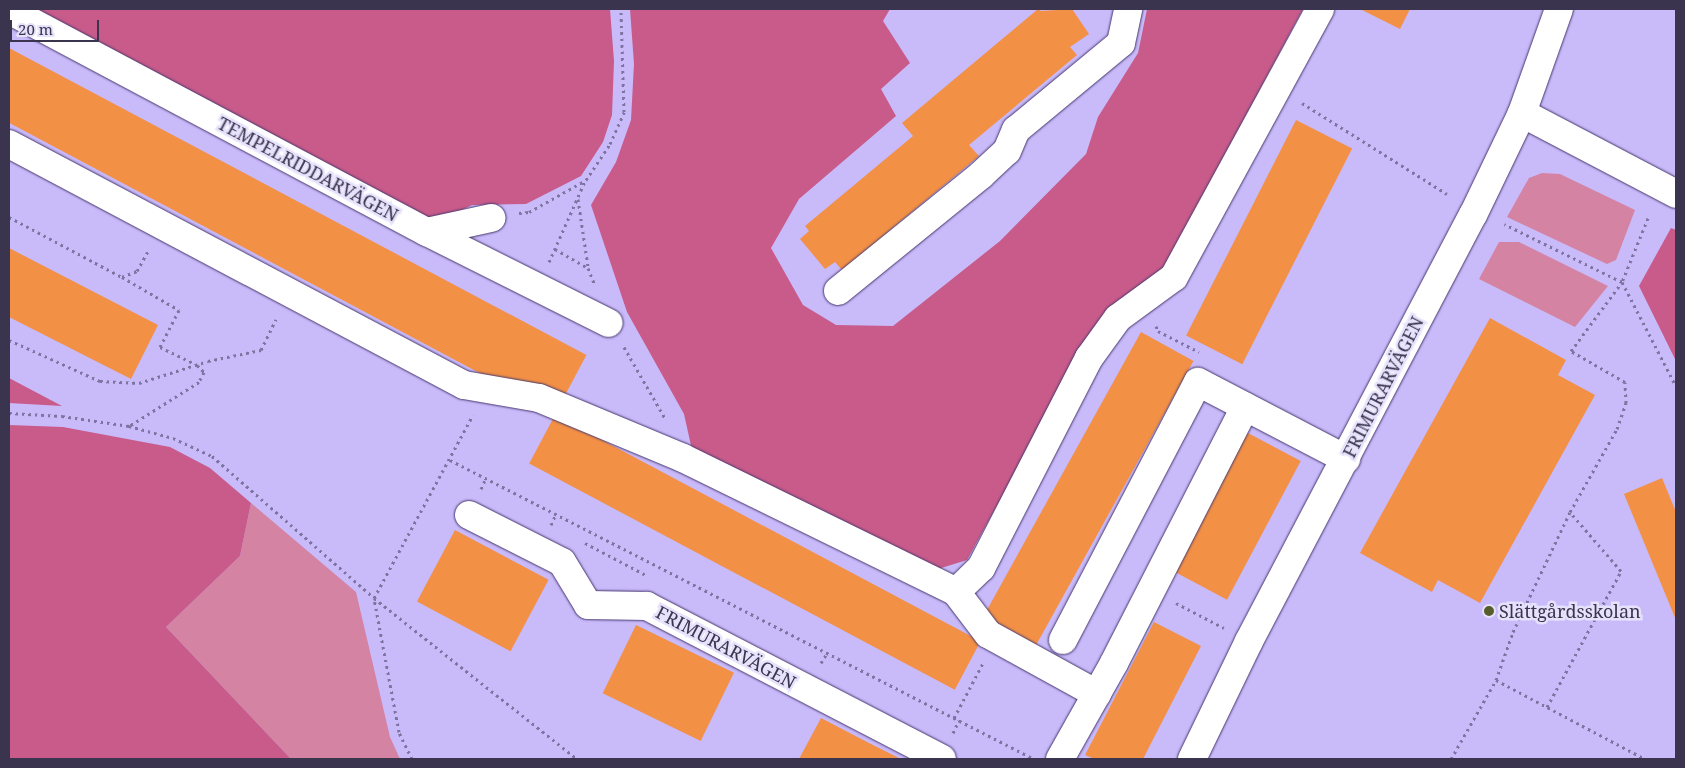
<!DOCTYPE html>
<meta charset="utf-8">
<style>
body{margin:0}
#map{position:relative;width:1685px;height:768px;overflow:hidden;background:#c9bafa;font-family:"Noto Serif",serif}
div>[style]{position:absolute}
.green>*{inset:0;background:#d583a3}
.forest>*{inset:0;background:#c85b8a}
.building>*{inset:0;background:#f29046;transform-origin:0 0}
.path>*{height:3px;margin-top:-1.5px;transform-origin:0;background:repeating-linear-gradient(90deg,#7e74a0 0 2.5px,transparent 0 6.5px)}
.roads{filter:drop-shadow(0 0 1px #47376d) drop-shadow(0 0 1px #47376d)}
.minor>*{height:28px;margin:-14px;padding:0 14px;transform-origin:14px;border-radius:14px;background:#fff}
.dots>*{width:14px;height:14px;translate:-50% -50%;box-sizing:border-box;border:2px solid #e7e2fc;border-radius:50%}
span{translate:-50% -50%;white-space:nowrap;text-align:center;line-height:1.15;-webkit-text-stroke:5px #e7e2fc;paint-order:stroke}
.street-label{font-size:18px;color:#3a344e}
.poi-label{font-size:18px;color:#3a344e}
.left{translate:0 -50%;text-align:left}
.frame{position:absolute;inset:0;border:10px solid #3a344e;pointer-events:none}
.scale{position:absolute;left:10px;top:20px;width:89px;height:22px;box-sizing:border-box;border:2px solid #3a344e;border-top:0;padding-left:6px;font-size:15px;line-height:18px;white-space:nowrap;color:#3a344e;-webkit-text-stroke:4px #e7e2fc;paint-order:stroke}
</style>
<div id="map">
<div class="green">
<div style="clip-path:polygon(1542px 173px,1560px 174px,1635px 210px,1616px 260px,1607px 264px,1507px 217px,1529px 178px)"></div>
<div style="clip-path:polygon(1499px 242px,1519px 242px,1608px 286px,1575px 327px,1479px 279px)"></div>
<div style="clip-path:polygon(251px 503px,356px 592px,390px 737px,400px 759px,291px 759px,166px 627px,240px 556px)"></div>
</div>
<div class="forest">
<div style="clip-path:polygon(37px 9px,610px 9px,614px 61px,612px 115px,603px 142px,581px 176px,526px 204px,472px 205px,437px 222px)"></div>
<div style="clip-path:polygon(630px 9px,890px 9px,883px 21px,910px 63px,881px 89px,896px 116px,799px 199px,771px 248px,803px 305px,836px 325px,893px 326px,1000px 241px,1086px 154px,1098px 117px,1138px 53px,1147px 9px,1303px 9px,1164px 269px,1083px 349px,967px 560px,925px 573px,694px 459px,684px 414px,627px 312px,591px 205px,616px 162px,631px 120px,634px 64px)"></div>
<div style="clip-path:polygon(1671px 228px,1676px 230px,1676px 361px,1639px 286px)"></div>
<div style="clip-path:polygon(9px 378px,62px 406px,9px 403px)"></div>
<div style="clip-path:polygon(9px 425px,63px 427px,170px 447px,210px 468px,251px 503px,240px 556px,166px 627px,291px 759px,9px 759px)"></div>
</div>
<div class="building">
<div style="clip-path:polygon(1038px 9px,1041px 11px,1072px 9px,1089px 34px,1070px 47px,1077px 55px,969px 145px,979px 156px,842px 270px,835px 262px,825px 269px,800px 239px,809px 231px,805px 226px,913px 136px,902px 123px)"></div>
<div style="clip-path:polygon(1360px 9px,1410px 9px,1400px 29px)"></div>
<div style="left:9px;top:48px;width:654px;height:66px;rotate:28deg"></div>
<div style="left:1296px;top:120px;width:63px;height:242px;rotate:27deg"></div>
<div style="clip-path:polygon(9px 248px,158px 325px,131px 379px,9px 317px)"></div>
<div style="clip-path:polygon(1490px 318px,1566px 360px,1558px 375px,1595px 395px,1480px 603px,1438px 580px,1432px 592px,1360px 553px)"></div>
<div style="left:1141px;top:332px;width:60px;height:324px;rotate:29deg"></div>
<div style="left:555px;top:415px;width:482px;height:55px;rotate:28deg"></div>
<div style="left:1246px;top:432px;width:62px;height:157px;rotate:28deg"></div>
<div style="clip-path:polygon(1662px 478px,1676px 512px,1676px 620px,1624px 494px)"></div>
<div style="left:455px;top:530px;width:106px;height:81px;rotate:28deg"></div>
<div style="clip-path:polygon(1154px 622px,1201px 646px,1143px 759px,1094px 759px,1085px 755px)"></div>
<div style="left:636px;top:625px;width:109px;height:76px;rotate:26deg"></div>
<div style="clip-path:polygon(821px 718px,869px 743px,901px 759px,799px 759px)"></div>
</div>
<div class="path">
<div style="left:1302px;top:103px;width:171px;rotate:32.1deg"></div>
<div style="left:578px;top:199px;width:69px;rotate:81.6deg"></div>
<div style="left:519px;top:213px;width:10px;rotate:-6deg"></div>
<div style="left:529px;top:212px;width:65px;rotate:-29.3deg"></div>
<div style="left:586px;top:180px;width:43px;rotate:-56.3deg"></div>
<div style="left:610px;top:144px;width:35px;rotate:-66deg"></div>
<div style="left:624px;top:112px;width:103px;rotate:-91.7deg"></div>
<div style="left:9px;top:217px;width:128px;rotate:28deg"></div>
<div style="left:122px;top:277px;width:16px;rotate:-22deg"></div>
<div style="left:137px;top:271px;width:25px;rotate:-61deg"></div>
<div style="left:1648px;top:218px;width:69px;rotate:112.1deg"></div>
<div style="left:1622px;top:282px;width:117px;rotate:62.6deg"></div>
<div style="left:555px;top:249px;width:38px;rotate:30deg"></div>
<div style="left:588px;top:268px;width:16px;rotate:68deg"></div>
<div style="left:549px;top:262px;width:89px;rotate:-66deg"></div>
<div style="left:122px;top:277px;width:66px;rotate:30.1deg"></div>
<div style="left:179px;top:310px;width:42px;rotate:117.2deg"></div>
<div style="left:160px;top:347px;width:41px;rotate:25.9deg"></div>
<div style="left:197px;top:365px;width:10px;rotate:45deg"></div>
<div style="left:204px;top:372px;width:11px;rotate:117deg"></div>
<div style="left:199px;top:382px;width:83px;rotate:147.8deg"></div>
<div style="left:1156px;top:326px;width:5px;rotate:68deg"></div>
<div style="left:1158px;top:331px;width:46px;rotate:27.1deg"></div>
<div style="left:9px;top:340px;width:100px;rotate:24.3deg"></div>
<div style="left:100px;top:381px;width:39px;rotate:3deg"></div>
<div style="left:139px;top:383px;width:72px;rotate:-17.7deg"></div>
<div style="left:208px;top:361px;width:54px;rotate:-11.7deg"></div>
<div style="left:261px;top:350px;width:34px;rotate:-64deg"></div>
<div style="left:624px;top:347px;width:84px;rotate:60.1deg"></div>
<div style="left:9px;top:413px;width:53px;rotate:3.2deg"></div>
<div style="left:62px;top:416px;width:68px;rotate:8.5deg"></div>
<div style="left:129px;top:426px;width:46px;rotate:15.3deg"></div>
<div style="left:173px;top:438px;width:43px;rotate:24.8deg"></div>
<div style="left:212px;top:456px;width:215px;rotate:41.2deg"></div>
<div style="left:374px;top:598px;width:259px;rotate:38.4deg"></div>
<div style="left:450px;top:460px;width:654px;rotate:27.11deg"></div>
<div style="left:481px;top:489px;width:12px;rotate:-66deg"></div>
<div style="left:551px;top:525px;width:12px;rotate:-66deg"></div>
<div style="left:585px;top:543px;width:69px;rotate:27.7deg"></div>
<div style="left:1176px;top:603px;width:54px;rotate:27.5deg"></div>
<div style="left:821px;top:663px;width:12px;rotate:-59deg"></div>
<div style="left:1496px;top:680px;width:51px;rotate:-70.5deg"></div>
<div style="left:1513px;top:632px;width:133px;rotate:-64.6deg"></div>
<div style="left:1570px;top:512px;width:95px;rotate:-60.5deg"></div>
<div style="left:1617px;top:429px;width:28px;rotate:-71deg"></div>
<div style="left:1626px;top:403px;width:21px;rotate:-93deg"></div>
<div style="left:1625px;top:382px;width:62px;rotate:-150.1deg"></div>
<div style="left:1571px;top:351px;width:86px;rotate:-53.5deg"></div>
<div style="left:1622px;top:282px;width:131px;rotate:-153.8deg"></div>
<div style="left:1547px;top:707px;width:155px;rotate:-61.4deg"></div>
<div style="left:1621px;top:571px;width:78px;rotate:-130.8deg"></div>
<div style="left:954px;top:718px;width:62px;rotate:-62.2deg"></div>
<div style="left:953px;top:733px;width:14px;rotate:-65deg"></div>
<div style="left:412px;top:759px;width:30px;rotate:-116deg"></div>
<div style="left:399px;top:732px;width:136px;rotate:-100.6deg"></div>
<div style="left:374px;top:598px;width:208px;rotate:-61.6deg"></div>
<div style="left:1451px;top:759px;width:91px;rotate:-60.3deg"></div>
<div style="left:1496px;top:680px;width:169px;rotate:27.9deg"></div>
</div>
<div class="roads">
<div class="minor">
<div style="left:9px;top:10px;width:473px;rotate:28deg"></div>
<div style="left:427px;top:232px;width:203px;rotate:26.6deg"></div>
<div style="left:1522px;top:113px;width:174px;rotate:27.7deg"></div>
<div style="left:9px;top:144px;width:515px;rotate:27.91deg"></div>
<div style="left:464px;top:385px;width:76px;rotate:9.8deg"></div>
<div style="left:539px;top:398px;width:156px;rotate:22.6deg"></div>
<div style="left:683px;top:458px;width:304px;rotate:26.1deg"></div>
<div style="left:427px;top:232px;width:66px;rotate:-12.3deg"></div>
<div style="left:838px;top:291px;width:184px;rotate:-39deg"></div>
<div style="left:981px;top:175px;width:35px;rotate:-43deg"></div>
<div style="left:1007px;top:151px;width:23px;rotate:-67deg"></div>
<div style="left:1016px;top:130px;width:136px;rotate:-39.6deg"></div>
<div style="left:1121px;top:43px;width:35px;rotate:-78deg"></div>
<div style="left:469px;top:515px;width:104px;rotate:26.8deg"></div>
<div style="left:562px;top:562px;width:50px;rotate:58.8deg"></div>
<div style="left:588px;top:605px;width:59px;rotate:1deg"></div>
<div style="left:647px;top:606px;width:332px;rotate:27.4deg"></div>
<div style="left:1063px;top:640px;width:291px;rotate:-62.4deg"></div>
<div style="left:1198px;top:382px;width:167px;rotate:27.5deg"></div>
<div style="left:1097px;top:694px;width:124px;rotate:-151.2deg"></div>
<div style="left:988px;top:634px;width:53px;rotate:-127.3deg"></div>
<div style="left:956px;top:592px;width:35px;rotate:-44deg"></div>
<div style="left:981px;top:568px;width:236px;rotate:-62.8deg"></div>
<div style="left:1089px;top:358px;width:49px;rotate:-54.1deg"></div>
<div style="left:1118px;top:318px;width:69px;rotate:-36.2deg"></div>
<div style="left:1174px;top:277px;width:305px;rotate:-61.4deg"></div>
<div style="left:1060px;top:759px;width:110px;rotate:-60.6deg"></div>
<div style="left:1114px;top:663px;width:288px;rotate:-62.9deg"></div>
<div style="left:1192px;top:759px;width:131px;rotate:-64.2deg"></div>
<div style="left:1249px;top:641px;width:481px;rotate:-62.3deg"></div>
<div style="left:1473px;top:215px;width:113px;rotate:-64.3deg"></div>
<div style="left:1522px;top:113px;width:110px;rotate:-70.4deg"></div>
</div>
</div>
<div class="dots">
<div style="left:1489px;top:611px;background:#565c2a"></div>
</div>
<div class="street-label">
<span style="left:308px;top:169px;rotate:28deg">TEMPELRIDDARVÄGEN</span>
<span style="left:1383px;top:387px;rotate:-63deg">FRIMURARVÄGEN</span>
<span style="left:726px;top:647px;rotate:28deg">FRIMURARVÄGEN</span>
</div>
<div class="poi-label">
<span class="left" style="left:1499px;top:611px">Slättgårdsskolan</span>
</div>
<div class="frame"></div>
<div class="scale">20 m</div>
</div>
